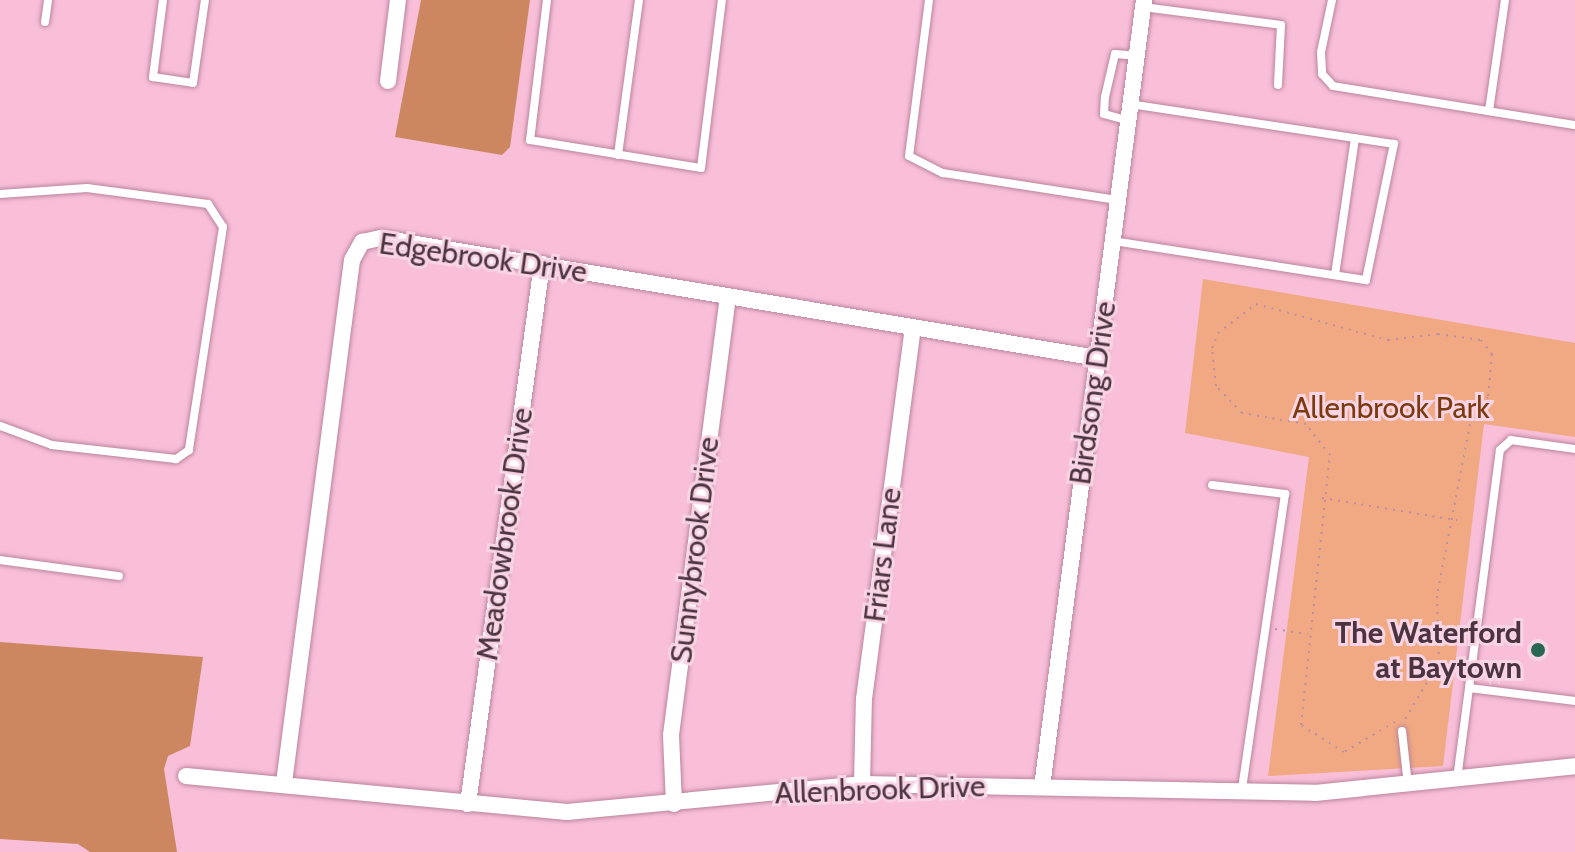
<!DOCTYPE html>
<style>
body{margin:0}
#map{position:relative;width:1575px;height:852px;overflow:hidden;background:#f9bfd9;font-family:Cabin,sans-serif}
div>[style]{position:absolute}
[style*='--x']{left:calc(var(--x)*1px);top:calc(var(--y)*1px);width:calc(var(--w)*1px);rotate:calc(var(--a)*1deg)}
.green>*{inset:0;background:#f0a982}
.forest>*{inset:0;background:#cc8761}
.path>*{height:2px;margin-top:-1px;transform-origin:0;background:repeating-linear-gradient(90deg,#bd8fa3 0 2px,transparent 0 8px)}
.roads{filter:drop-shadow(0 0 2px #bb859e) drop-shadow(0 0 2px #bb859e)}
.service>*{height:8px;margin:-4px;padding:0 4px;transform-origin:4px;border-radius:4px;background:#fff}
.minor>*{height:16px;margin:-8px;padding:0 8px;transform-origin:8px;border-radius:8px;background:#fff}
.dots>*{width:22px;height:22px;translate:-50% -50%;box-sizing:border-box;border:4px solid #f8d4e4;border-radius:50%}
span{translate:-50% -50%;white-space:nowrap;text-align:center;line-height:1.15;-webkit-text-stroke:6px #f8d4e4;paint-order:stroke}
.street-label{font-size:30px;color:#4b343f}
.park-label{font-size:30px;color:#7b3b0f}
.poi-label{font-size:30px;color:#4b343f;font-weight:700}
.right{translate:-100% -50%;text-align:right}
</style>
<div id="map">
<div class="green">
<i style="clip-path:polygon(1203px 279px,1575px 343px,1575px 437px,1484px 424px,1443px 766px,1268px 776px,1309px 457px,1185px 433px)"></i>
</div>
<div class="forest">
<i style="clip-path:polygon(421px 0,530px 0,510px 147px,502px 155px,395px 137px)"></i>
<i style="clip-path:polygon(0 642px,203px 657px,190px 746px,168px 756px,164px 769px,177px 852px,90px 852px,78px 844px,0 839px)"></i>
</div>
<div class="path">
<i style="--x:1322;--y:498;--w:137;--a:9.3"></i>
<i style="--x:1275;--y:629;--w:33;--a:9"></i>
<i style="--x:1441;--y:635;--w:22;--a:5"></i>
<i style="--x:1395;--y:722;--w:59;--a:149.5"></i>
<i style="--x:1344;--y:752;--w:51;--a:-147.9"></i>
<i style="--x:1301;--y:725;--w:272;--a:-83.9"></i>
<i style="--x:1330;--y:455;--w:39;--a:-128"></i>
<i style="--x:1306;--y:424;--w:65;--a:-170.2"></i>
<i style="--x:1242;--y:413;--w:37;--a:-134"></i>
<i style="--x:1216;--y:386;--w:38;--a:-96"></i>
<i style="--x:1212;--y:348;--w:16;--a:-68"></i>
<i style="--x:1218;--y:333;--w:48;--a:-37.3"></i>
<i style="--x:1256;--y:304;--w:137;--a:15.3"></i>
<i style="--x:1388;--y:340;--w:50;--a:-6.8"></i>
<i style="--x:1438;--y:334;--w:43;--a:7.9"></i>
<i style="--x:1481;--y:340;--w:18;--a:52"></i>
<i style="--x:1492;--y:354;--w:43;--a:95.3"></i>
<i style="--x:1488;--y:397;--w:32;--a:124"></i>
<i style="--x:1470;--y:424;--w:175;--a:100.9"></i>
<i style="--x:1437;--y:596;--w:66;--a:88.3"></i>
<i style="--x:1439;--y:662;--w:66;--a:120.8"></i>
</div>
<div class="roads">
<div class="service">
<i style="--x:163;--y:0;--w:78;--a:97.4"></i>
<i style="--x:153;--y:77;--w:40;--a:8.5"></i>
<i style="--x:193;--y:83;--w:84;--a:-81.8"></i>
<i style="--x:547;--y:0;--w:141;--a:96.9"></i>
<i style="--x:530;--y:140;--w:173;--a:9.3"></i>
<i style="--x:701;--y:168;--w:169;--a:-82.9"></i>
<i style="--x:929;--y:0;--w:157;--a:97.3"></i>
<i style="--x:909;--y:156;--w:38;--a:27"></i>
<i style="--x:943;--y:173;--w:177;--a:8.8"></i>
<i style="--x:1332;--y:0;--w:53;--a:101.9"></i>
<i style="--x:1321;--y:52;--w:22;--a:87"></i>
<i style="--x:1322;--y:74;--w:16;--a:47"></i>
<i style="--x:1333;--y:86;--w:245;--a:9.2"></i>
<i style="--x:1143;--y:7;--w:139;--a:7.4"></i>
<i style="--x:1281;--y:25;--w:60;--a:92.9"></i>
<i style="--x:45;--y:22;--w:22;--a:-82"></i>
<i style="--x:1489;--y:111;--w:112;--a:-81.8"></i>
<i style="--x:1129;--y:121;--w:26;--a:-164"></i>
<i style="--x:1104;--y:114;--w:17;--a:-87"></i>
<i style="--x:1105;--y:97;--w:44;--a:-76.9"></i>
<i style="--x:1115;--y:54;--w:21;--a:5"></i>
<i style="--x:618;--y:155;--w:156;--a:-82.3"></i>
<i style="--x:0;--y:194;--w:87;--a:-3.9"></i>
<i style="--x:87;--y:188;--w:122;--a:7.5"></i>
<i style="--x:208;--y:204;--w:27;--a:57"></i>
<i style="--x:223;--y:227;--w:226;--a:98.7"></i>
<i style="--x:189;--y:450;--w:16;--a:145"></i>
<i style="--x:176;--y:459;--w:125;--a:-173.6"></i>
<i style="--x:52;--y:445;--w:55;--a:-159.9"></i>
<i style="--x:1113;--y:241;--w:256;--a:8.8"></i>
<i style="--x:1366;--y:280;--w:139;--a:-78.4"></i>
<i style="--x:1394;--y:144;--w:266;--a:-171.4"></i>
<i style="--x:1335;--y:275;--w:138;--a:-81.7"></i>
<i style="--x:1212;--y:485;--w:74;--a:7"></i>
<i style="--x:1285;--y:494;--w:303;--a:98.3"></i>
<i style="--x:0;--y:560;--w:120;--a:7.7"></i>
<i style="--x:1469;--y:688;--w:240;--a:-82.6"></i>
<i style="--x:1500;--y:450;--w:15;--a:-42"></i>
<i style="--x:1511;--y:440;--w:65;--a:8"></i>
<i style="--x:1402;--y:731;--w:54;--a:83.7"></i>
<i style="--x:1457;--y:779;--w:92;--a:-82.5"></i>
<i style="--x:1469;--y:688;--w:107;--a:7"></i>
</div>
<div class="minor">
<i style="--x:388;--y:81;--w:82;--a:-83"></i>
<i style="--x:186;--y:776;--w:383;--a:5.4"></i>
<i style="--x:567;--y:812;--w:296;--a:-5.4"></i>
<i style="--x:862;--y:784;--w:453;--a:1.1"></i>
<i style="--x:1315;--y:793;--w:261;--a:-5.9"></i>
<i style="--x:284;--y:783;--w:527;--a:-82.59"></i>
<i style="--x:352;--y:260;--w:21;--a:-61"></i>
<i style="--x:362;--y:242;--w:19;--a:-12"></i>
<i style="--x:381;--y:238;--w:726;--a:9.51"></i>
<i style="--x:862;--y:784;--w:85;--a:-88.7"></i>
<i style="--x:864;--y:699;--w:375;--a:-82.5"></i>
<i style="--x:1042;--y:787;--w:794;--a:-82.62"></i>
<i style="--x:468;--y:804;--w:545;--a:-82.2"></i>
<i style="--x:674;--y:804;--w:69;--a:-92.5"></i>
<i style="--x:671;--y:735;--w:442;--a:-82.6"></i>
</div>
</div>
<div class="dots">
<i style="left:1538px;top:650px;background:#296754"></i>
</div>
<div class="street-label">
<span style="left:483px;top:258px;rotate:8deg">Edgebrook Drive</span>
<span style="left:1093px;top:393px;rotate:-82deg">Birdsong Drive</span>
<span style="left:505px;top:534px;rotate:-82deg">Meadowbrook Drive</span>
<span style="left:695px;top:550px;rotate:-83deg">Sunnybrook Drive</span>
<span style="left:883px;top:555px;rotate:-83deg">Friars Lane</span>
<span style="left:880px;top:790px;rotate:-2deg">Allenbrook Drive</span>
</div>
<div class="park-label">
<span style="left:1391px;top:408px">Allenbrook Park</span>
</div>
<div class="poi-label">
<span class="right" style="left:1522px;top:650px">The Waterford<br>at Baytown</span>
</div>
</div>
